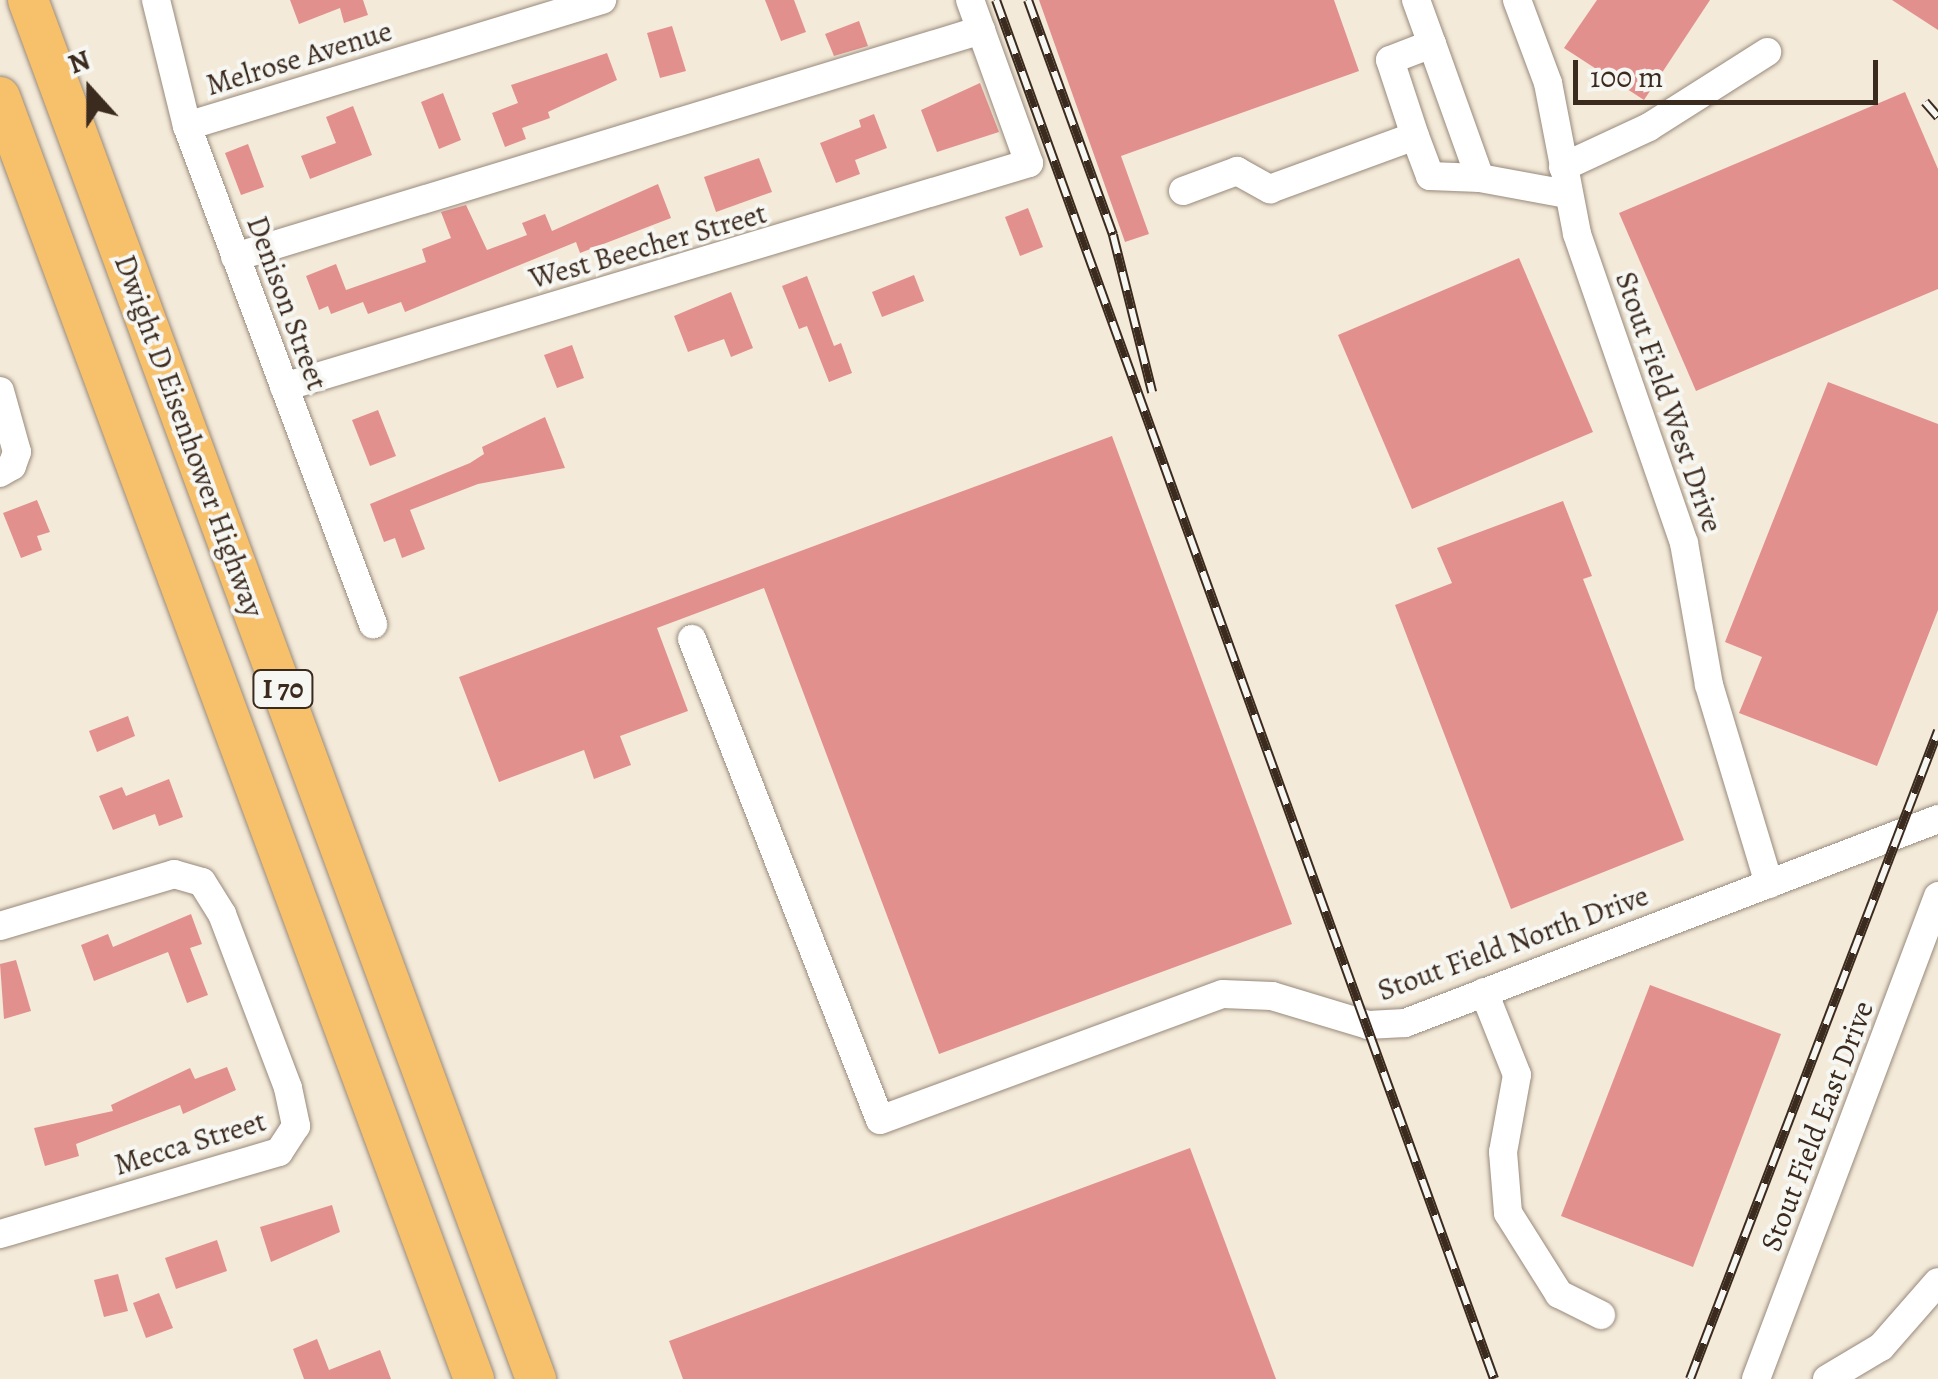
<!DOCTYPE html>
<style>
body{margin:0}
#map{position:relative;width:1938px;height:1379px;overflow:hidden;background:#f4ead9;font-family:Alegreya,serif}
div>[style]{position:absolute}
[style*='--x']{left:calc(var(--x)*1px);top:calc(var(--y)*1px);width:calc(var(--w)*1px);rotate:calc(var(--a)*1deg)}
.building>*{inset:0;background:#e2908d}
.roads{filter:drop-shadow(0 0 2px #988a7c) drop-shadow(0 0 2px #988a7c)}
.minor>*{height:28px;margin:-14px;padding:0 14px;transform-origin:14px;border-radius:14px;background:#fff}
.highway>*{height:40px;margin:-20px;padding:0 20px;transform-origin:20px;border-radius:20px;background:#f7c06b}
.rail>*{height:10px;margin-top:-5px;transform-origin:0;background:repeating-linear-gradient(90deg,#f6f6f2 0 19px,#3b2a1e 0 38px);box-sizing:border-box;border-block:2px solid #3b2a1e}
span{translate:-50% -50%;white-space:nowrap;text-align:center;line-height:1.15;-webkit-text-stroke:8px #f6f6f2;paint-order:stroke}
.shield-label span{padding:2px 8px;background:#f6f6f2;border:2px solid;border-radius:8px;-webkit-text-stroke-width:0}
.shield-label{font-size:28px;color:#3b2a1e;font-weight:700}
.street-label{font-size:30px;color:#3b2a1e}
.north{position:absolute;left:40px;top:40px;width:100px;height:100px;-webkit-text-stroke:8px #f6f6f2;paint-order:stroke;rotate:339deg;font-size:28px;font-weight:700;line-height:40px;text-align:center;color:#3b2a1e}
.north::after{content:'';display:block;margin:auto;width:35px;height:45px;background:#3b2a1e;clip-path:polygon(50% 0,100% 100%,50% 72%,0 100%)}
.scale{position:absolute;left:1573px;top:60px;width:305px;height:45px;box-sizing:border-box;border:5px solid #3b2a1e;border-top:0;padding-left:12px;font-size:30px;line-height:35px;white-space:nowrap;color:#3b2a1e;-webkit-text-stroke:8px #f6f6f2;paint-order:stroke}
</style>
<div id="map">
<div class="building">
<i style="clip-path:polygon(290px 0,363px 0,368px 15px,344px 23px,340px 8px,299px 24px)"></i>
<i style="clip-path:polygon(765px 0,794px 0,806px 32px,781px 41px)"></i>
<i style="clip-path:polygon(1039px 0,1334px 0,1359px 71px,1121px 156px,1149px 234px,1125px 242px)"></i>
<i style="clip-path:polygon(1597px 0,1710px 0,1644px 100px,1564px 48px)"></i>
<i style="clip-path:polygon(1892px 0,1938px 0,1938px 30px)"></i>
<i style="clip-path:polygon(859px 21px,868px 46px,834px 56px,825px 34px)"></i>
<i style="clip-path:polygon(672px 26px,686px 71px,660px 78px,647px 33px)"></i>
<i style="clip-path:polygon(607px 53px,617px 80px,548px 112px,550px 118px,522px 128px,526px 139px,505px 147px,492px 113px,518px 103px,511px 85px)"></i>
<i style="clip-path:polygon(980px 83px,999px 132px,937px 152px,921px 110px)"></i>
<i style="clip-path:polygon(1905px 92px,1938px 169px,1938px 289px,1696px 391px,1619px 213px)"></i>
<i style="clip-path:polygon(443px 93px,461px 140px,439px 149px,421px 102px)"></i>
<i style="clip-path:polygon(353px 106px,372px 155px,310px 179px,301px 156px,336px 143px,326px 117px)"></i>
<i style="clip-path:polygon(874px 114px,887px 148px,855px 160px,860px 174px,836px 183px,820px 143px,861px 127px,859px 120px)"></i>
<i style="clip-path:polygon(248px 144px,264px 187px,241px 195px,225px 153px)"></i>
<i style="clip-path:polygon(759px 158px,772px 192px,716px 212px,704px 177px)"></i>
<i style="clip-path:polygon(658px 184px,671px 218px,580px 253px,576px 242px,405px 312px,401px 302px,368px 314px,363px 302px,331px 314px,328px 306px,319px 310px,306px 276px,336px 264px,346px 290px,426px 262px,422px 249px,451px 238px,441px 212px,466px 205px,487px 250px,527px 235px,522px 223px,545px 214px,552px 231px)"></i>
<i style="clip-path:polygon(1028px 208px,1043px 247px,1020px 256px,1005px 217px)"></i>
<i style="clip-path:polygon(1519px 258px,1593px 432px,1412px 509px,1338px 335px)"></i>
<i style="clip-path:polygon(914px 275px,924px 301px,882px 317px,872px 292px)"></i>
<i style="clip-path:polygon(807px 276px,834px 346px,841px 343px,852px 373px,829px 382px,807px 326px,799px 329px,782px 286px)"></i>
<i style="clip-path:polygon(731px 292px,753px 348px,731px 357px,724px 339px,688px 352px,674px 316px)"></i>
<i style="clip-path:polygon(572px 345px,584px 378px,557px 388px,544px 355px)"></i>
<i style="clip-path:polygon(1828px 382px,1938px 424px,1938px 610px,1877px 766px,1739px 713px,1762px 657px,1725px 642px)"></i>
<i style="clip-path:polygon(378px 410px,396px 456px,370px 466px,352px 420px)"></i>
<i style="clip-path:polygon(545px 417px,565px 468px,478px 484px,410px 510px,425px 549px,402px 558px,395px 538px,384px 542px,370px 504px,470px 463px,484px 454px,482px 447px)"></i>
<i style="clip-path:polygon(1112px 436px,1292px 924px,939px 1054px,764px 588px,657px 628px,688px 711px,620px 736px,631px 765px,594px 779px,584px 750px,499px 782px,459px 677px)"></i>
<i style="clip-path:polygon(37px 500px,50px 532px,37px 536px,42px 550px,21px 558px,3px 513px)"></i>
<i style="clip-path:polygon(1563px 501px,1592px 576px,1583px 579px,1684px 840px,1511px 909px,1395px 605px,1452px 583px,1437px 548px)"></i>
<i style="clip-path:polygon(128px 716px,135px 736px,97px 752px,89px 731px)"></i>
<i style="clip-path:polygon(169px 779px,183px 817px,159px 826px,155px 814px,113px 830px,99px 796px,122px 787px,126px 796px)"></i>
<i style="clip-path:polygon(191px 914px,202px 944px,190px 948px,208px 995px,187px 1003px,168px 952px,94px 981px,81px 945px,108px 934px,113px 947px)"></i>
<i style="clip-path:polygon(16px 960px,31px 1011px,4px 1019px,0 964px)"></i>
<i style="clip-path:polygon(1650px 985px,1781px 1034px,1693px 1267px,1561px 1216px)"></i>
<i style="clip-path:polygon(227px 1067px,236px 1090px,183px 1114px,180px 1105px,76px 1144px,79px 1156px,45px 1166px,34px 1128px,113px 1111px,111px 1105px,190px 1068px,195px 1079px)"></i>
<i style="clip-path:polygon(1190px 1148px,1276px 1379px,683px 1379px,669px 1341px)"></i>
<i style="clip-path:polygon(332px 1205px,340px 1232px,271px 1262px,260px 1227px)"></i>
<i style="clip-path:polygon(217px 1240px,227px 1271px,176px 1289px,165px 1258px)"></i>
<i style="clip-path:polygon(118px 1274px,128px 1311px,104px 1317px,94px 1280px)"></i>
<i style="clip-path:polygon(159px 1293px,173px 1328px,146px 1338px,133px 1303px)"></i>
<i style="clip-path:polygon(317px 1339px,329px 1370px,380px 1350px,391px 1379px,304px 1379px,293px 1349px)"></i>
</div>
<div class="roads">
<div class="minor">
<i style="--x:156;--y:0;--w:130;--a:76.2"></i>
<i style="--x:187;--y:126;--w:532;--a:69.52"></i>
<i style="--x:1416;--y:0;--w:47;--a:70"></i>
<i style="--x:1432;--y:44;--w:142;--a:70.3"></i>
<i style="--x:1480;--y:178;--w:50;--a:-177.7"></i>
<i style="--x:1430;--y:176;--w:43;--a:-110.6"></i>
<i style="--x:1415;--y:136;--w:80;--a:-108.2"></i>
<i style="--x:1390;--y:60;--w:45;--a:-20.9"></i>
<i style="--x:1517;--y:0;--w:89;--a:69.5"></i>
<i style="--x:1548;--y:83;--w:154;--a:79.1"></i>
<i style="--x:1577;--y:234;--w:327;--a:70.9"></i>
<i style="--x:1684;--y:543;--w:144;--a:80"></i>
<i style="--x:1709;--y:685;--w:208;--a:73.2"></i>
<i style="--x:187;--y:126;--w:434;--a:-16.9"></i>
<i style="--x:1563;--y:167;--w:95;--a:-24.9"></i>
<i style="--x:1649;--y:127;--w:140;--a:-32.4"></i>
<i style="--x:1480;--y:178;--w:88;--a:10.4"></i>
<i style="--x:1183;--y:191;--w:58;--a:-20.3"></i>
<i style="--x:1237;--y:171;--w:38;--a:29"></i>
<i style="--x:1270;--y:189;--w:154;--a:-20.1"></i>
<i style="--x:235;--y:257;--w:780;--a:-16.92"></i>
<i style="--x:284;--y:387;--w:778;--a:-16.73"></i>
<i style="--x:1029;--y:163;--w:173;--a:-109.9"></i>
<i style="--x:0;--y:391;--w:63;--a:74.4"></i>
<i style="--x:17;--y:452;--w:15;--a:110"></i>
<i style="--x:12;--y:466;--w:14;--a:150"></i>
<i style="--x:692;--y:639;--w:516;--a:68.65"></i>
<i style="--x:880;--y:1120;--w:365;--a:-20.2"></i>
<i style="--x:1223;--y:994;--w:49;--a:2.3"></i>
<i style="--x:1272;--y:996;--w:100;--a:16.8"></i>
<i style="--x:1368;--y:1025;--w:37;--a:-3"></i>
<i style="--x:1405;--y:1023;--w:571;--a:-20.94"></i>
<i style="--x:0;--y:926;--w:182;--a:-16.6"></i>
<i style="--x:174;--y:874;--w:29;--a:16"></i>
<i style="--x:202;--y:882;--w:38;--a:58"></i>
<i style="--x:222;--y:914;--w:186;--a:69.2"></i>
<i style="--x:288;--y:1088;--w:39;--a:78"></i>
<i style="--x:296;--y:1126;--w:31;--a:123"></i>
<i style="--x:279;--y:1152;--w:291;--a:163.6"></i>
<i style="--x:1484;--y:992;--w:89;--a:68.3"></i>
<i style="--x:1517;--y:1075;--w:78;--a:100.3"></i>
<i style="--x:1503;--y:1152;--w:61;--a:85.3"></i>
<i style="--x:1508;--y:1213;--w:96;--a:57.8"></i>
<i style="--x:1559;--y:1294;--w:47;--a:26.6"></i>
<i style="--x:1756;--y:1379;--w:516;--a:-69.35"></i>
<i style="--x:1827;--y:1379;--w:63;--a:-30.7"></i>
<i style="--x:1881;--y:1347;--w:86;--a:-48.8"></i>
</div>
<div class="highway">
<i style="--x:28;--y:0;--w:1470;--a:69.78"></i>
<i style="--x:0;--y:97;--w:1367;--a:69.71"></i>
</div>
</div>
<div class="rail">
<i style="--x:996;--y:0;--w:1466;--a:70.14"></i>
<i style="--x:1028;--y:0;--w:250;--a:70.1"></i>
<i style="--x:1113;--y:235;--w:162;--a:76"></i>
<i style="--x:1925;--y:102;--w:20;--a:49"></i>
<i style="--x:1690;--y:1379;--w:694;--a:-69.06"></i>
</div>
<div class="shield-label">
<span style="left:283px;top:689px">I 70</span>
</div>
<div class="street-label">
<span style="left:299px;top:58px;rotate:-17deg">Melrose Avenue</span>
<span style="left:648px;top:246px;rotate:-16deg">West Beecher Street</span>
<span style="left:287px;top:303px;rotate:70deg">Denison Street</span>
<span style="left:1669px;top:402px;rotate:71deg">Stout Field West Drive</span>
<span style="left:189px;top:436px;rotate:70deg">Dwight D Eisenhower Highway</span>
<span style="left:1513px;top:943px;rotate:-20deg">Stout Field North Drive</span>
<span style="left:1817px;top:1126px;rotate:-69deg">Stout Field East Drive</span>
<span style="left:190px;top:1143px;rotate:-17deg">Mecca Street</span>
</div>
<div class="north">N</div>
<div class="scale">100 m</div>
</div>
